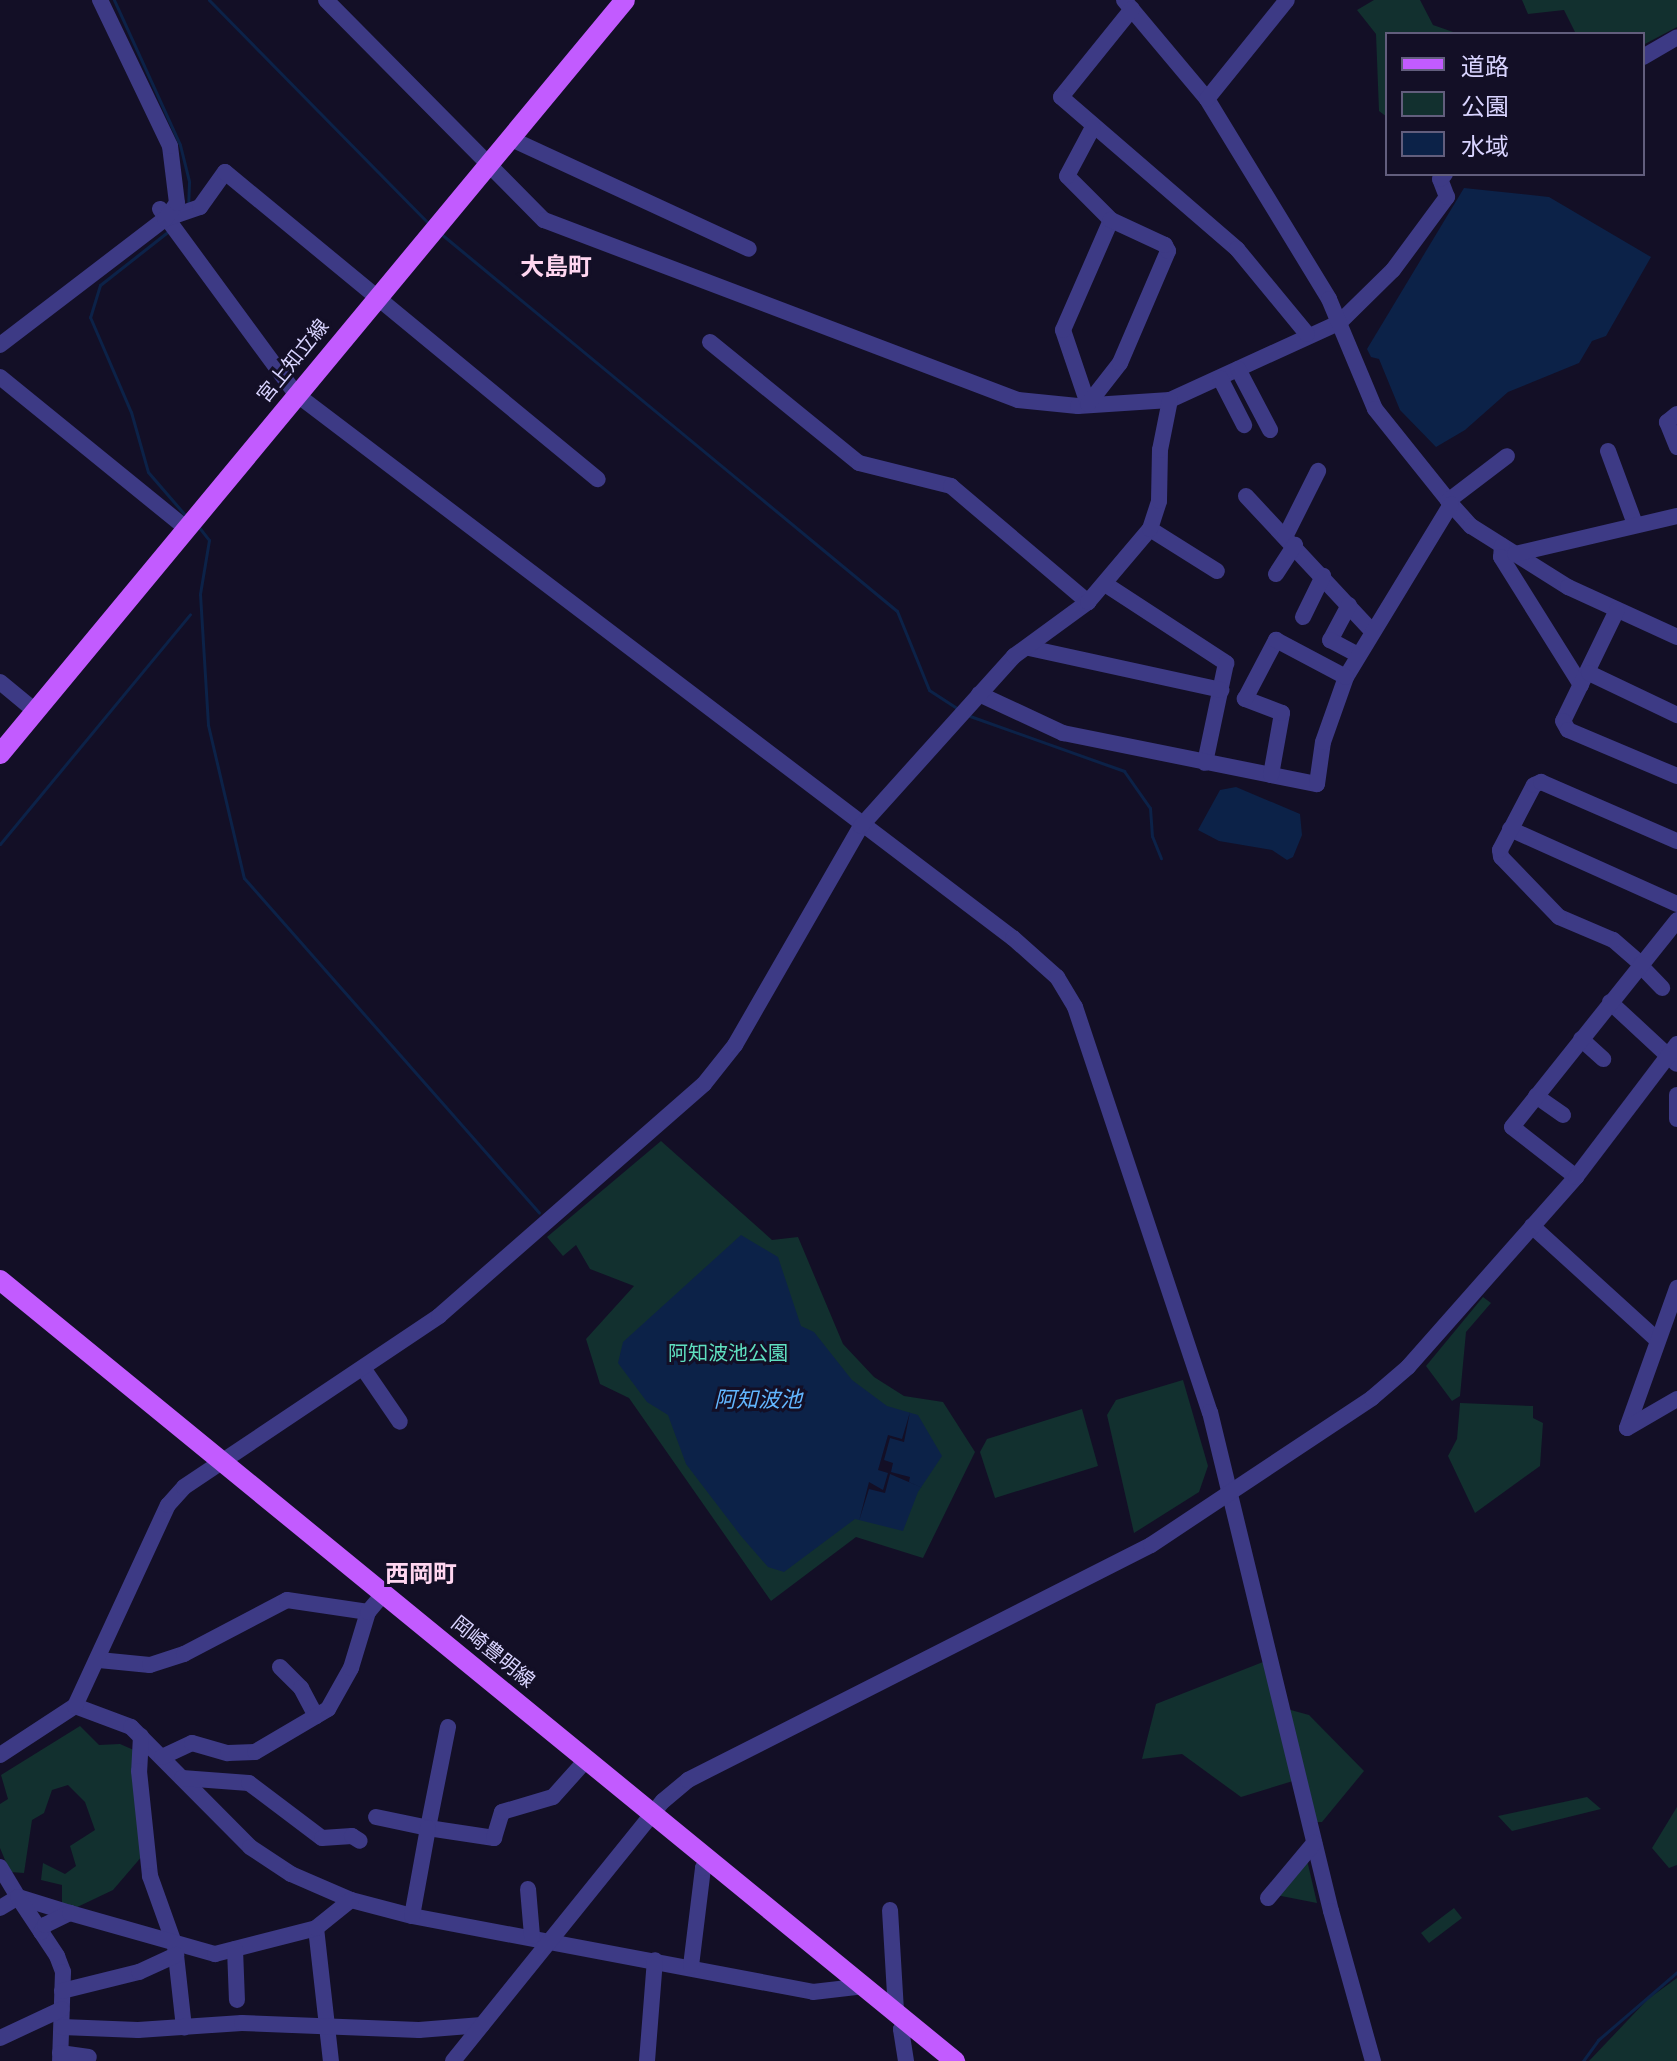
<!DOCTYPE html>
<meta charset="utf-8">
<style>
body{margin:0}
#map{position:relative;width:1677px;height:2061px;overflow:hidden;background:#130f26;font-family:Arial,"Noto Sans JP",sans-serif}
div>[style]{position:absolute}
[style*='--x']{left:calc(var(--x)*1px);top:calc(var(--y)*1px);width:calc(var(--w)*1px);rotate:calc(var(--a)*1deg)}
.green>*{inset:0;background:#12302f}
.water>*{inset:0;background:#0c2248}
.pier>*{inset:0;background:#130f26}
.stream>*{height:3px;margin:-1.5px;padding:0 1.5px;transform-origin:1.5px;border-radius:1.5px;background:#0c2248}
.minor>*{height:16px;margin:-8px;padding:0 8px;transform-origin:8px;border-radius:8px;background:#3d3a85}
.major>*{height:20px;margin:-10px;padding:0 10px;transform-origin:10px;border-radius:10px;background:#c25bff}
span{translate:-50% -50%;white-space:nowrap;text-align:center;line-height:1.15;-webkit-text-stroke:6px #130f26;paint-order:stroke}
.street-label{font-size:20px;color:#d9d4ff}
.park-label{font-size:20px;color:#5fe0c0}
.water-label{font-size:22px;color:#62b6ff;font-style:italic}
.quarter-label{font-size:24px;color:#ffd6f0;font-weight:700}
.legend{position:absolute;left:1385px;top:32px;width:260px;height:144px;box-sizing:border-box;background:#130f26;border:2px solid #625e7d;margin:0;padding:10px 14px;list-style:none;font-size:24px;color:#d9d4ff}
.legend li{display:flex;align-items:center;gap:16px;height:40px}
.legend b{width:40px;border:2px solid #625e7d}
</style>
<div id="map">
<div class="green">
<i style="clip-path:polygon(1374px 0,1420px 0,1433px 25px,1459px 34px,1387px 34px,1387px 117px,1379px 111px,1376px 34px,1357px 10px)"></i>
<i style="clip-path:polygon(1522px 0,1677px 0,1677px 27px,1643px 45px,1643px 34px,1576px 34px,1564px 10px,1528px 14px)"></i>
<i style="clip-path:polygon(661px 1141px,772px 1240px,798px 1237px,843px 1344px,874px 1377px,904px 1396px,943px 1402px,975px 1452px,923px 1558px,856px 1537px,771px 1601px,629px 1398px,600px 1384px,586px 1339px,634px 1286px,590px 1269px,576px 1245px,563px 1256px,547px 1237px)"></i>
<i style="clip-path:polygon(1483px 1297px,1491px 1303px,1466px 1332px,1460px 1396px,1452px 1401px,1426px 1366px)"></i>
<i style="clip-path:polygon(1183px 1380px,1208px 1466px,1199px 1492px,1134px 1533px,1107px 1415px,1116px 1400px)"></i>
<i style="clip-path:polygon(1460px 1403px,1533px 1406px,1533px 1418px,1543px 1423px,1540px 1466px,1475px 1513px,1448px 1456px,1457px 1439px)"></i>
<i style="clip-path:polygon(1082px 1409px,1098px 1466px,995px 1498px,980px 1452px,987px 1439px)"></i>
<i style="clip-path:polygon(1263px 1662px,1293px 1781px,1241px 1797px,1182px 1754px,1142px 1759px,1156px 1704px)"></i>
<i style="clip-path:polygon(1287px 1709px,1309px 1715px,1364px 1771px,1322px 1822px,1316px 1822px)"></i>
<i style="clip-path:polygon(80px 1726px,99px 1745px,120px 1744px,136px 1751px,143px 1855px,113px 1890px,71px 1910px,62px 1907px,62px 1885px,41px 1880px,43px 1863px,65px 1874px,76px 1866px,70px 1846px,95px 1830px,85px 1802px,68px 1785px,52px 1790px,44px 1813px,32px 1820px,24px 1873px,10px 1872px,0 1848px,0 1804px,8px 1799px,1px 1775px)"></i>
<i style="clip-path:polygon(1587px 1797px,1601px 1809px,1512px 1831px,1498px 1816px)"></i>
<i style="clip-path:polygon(1677px 1807px,1677px 1865px,1669px 1868px,1652px 1848px)"></i>
<i style="clip-path:polygon(1307px 1860px,1317px 1903px,1276px 1895px)"></i>
<i style="clip-path:polygon(1454px 1908px,1462px 1918px,1429px 1943px,1421px 1933px)"></i>
<i style="clip-path:polygon(1677px 1978px,1677px 2061px,1589px 2061px,1648px 1999px)"></i>
</div>
<div class="water">
<i style="clip-path:polygon(1464px 188px,1549px 197px,1651px 257px,1606px 336px,1592px 341px,1579px 363px,1508px 392px,1465px 430px,1436px 447px,1400px 410px,1379px 359px,1371px 357px,1367px 349px)"></i>
<i style="clip-path:polygon(1236px 787px,1300px 814px,1302px 835px,1293px 857px,1287px 860px,1272px 850px,1219px 841px,1198px 830px,1220px 790px)"></i>
<i style="clip-path:polygon(741px 1235px,778px 1257px,801px 1326px,814px 1332px,852px 1380px,887px 1406px,918px 1415px,942px 1456px,918px 1492px,903px 1531px,855px 1519px,784px 1572px,768px 1567px,741px 1536px,686px 1464px,668px 1415px,647px 1402px,618px 1363px,623px 1342px)"></i>
</div>
<div class="pier">
<i style="clip-path:polygon(910px 1412px,904px 1442px,890px 1438px,884px 1460px,893px 1463px,891px 1472px,910px 1477px,909px 1482px,925px 1489px,890px 1474px,885px 1493px,869px 1489px,859px 1521px,869px 1482px,883px 1490px,888px 1473px,878px 1470px,888px 1435px,902px 1439px)"></i>
</div>
<div class="stream">
<i style="--x:114;--y:0;--w:159;--a:65.5"></i>
<i style="--x:180;--y:145;--w:38;--a:76"></i>
<i style="--x:189;--y:182;--w:23;--a:92"></i>
<i style="--x:209;--y:0;--w:313;--a:45.5"></i>
<i style="--x:170;--y:230;--w:89;--a:141.8"></i>
<i style="--x:100;--y:285;--w:34;--a:107"></i>
<i style="--x:90;--y:317;--w:103;--a:66.7"></i>
<i style="--x:131;--y:412;--w:62;--a:74.2"></i>
<i style="--x:148;--y:472;--w:58;--a:49.2"></i>
<i style="--x:440;--y:233;--w:593;--a:39.6"></i>
<i style="--x:897;--y:611;--w:85;--a:67.9"></i>
<i style="--x:929;--y:690;--w:33;--a:33"></i>
<i style="--x:198;--y:526;--w:18;--a:52"></i>
<i style="--x:209;--y:540;--w:55;--a:99.5"></i>
<i style="--x:200;--y:594;--w:131;--a:86.5"></i>
<i style="--x:208;--y:725;--w:157;--a:76.8"></i>
<i style="--x:244;--y:878;--w:446;--a:48.6"></i>
<i style="--x:967;--y:715;--w:167;--a:19.6"></i>
<i style="--x:1124;--y:771;--w:45;--a:54.9"></i>
<i style="--x:1150;--y:808;--w:28;--a:86"></i>
<i style="--x:1152;--y:836;--w:24;--a:68"></i>
<i style="--x:0;--y:844;--w:298;--a:-50.4"></i>
<i style="--x:1583;--y:2061;--w:26;--a:-54"></i>
<i style="--x:1598;--y:2040;--w:104;--a:-40.7"></i>
</div>
<div class="minor">
<i style="--x:326;--y:0;--w:310;--a:45.3"></i>
<i style="--x:544;--y:220;--w:507;--a:20.79"></i>
<i style="--x:1018;--y:400;--w:60;--a:5.7"></i>
<i style="--x:1078;--y:406;--w:92;--a:-3.7"></i>
<i style="--x:1170;--y:400;--w:187;--a:-24.6"></i>
<i style="--x:1340;--y:322;--w:74;--a:-44.5"></i>
<i style="--x:1393;--y:270;--w:91;--a:-53.5"></i>
<i style="--x:1447;--y:197;--w:19;--a:-111"></i>
<i style="--x:1440;--y:179;--w:7;--a:-45"></i>
<i style="--x:1124;--y:0;--w:129;--a:50"></i>
<i style="--x:1207;--y:99;--w:234;--a:58.6"></i>
<i style="--x:1329;--y:299;--w:119;--a:67.3"></i>
<i style="--x:1375;--y:409;--w:122;--a:51.3"></i>
<i style="--x:1451;--y:504;--w:30;--a:48"></i>
<i style="--x:1471;--y:526;--w:115;--a:32.2"></i>
<i style="--x:1568;--y:587;--w:120;--a:24.6"></i>
<i style="--x:1132;--y:9;--w:113;--a:128.9"></i>
<i style="--x:1061;--y:97;--w:233;--a:40.8"></i>
<i style="--x:1237;--y:249;--w:110;--a:50.5"></i>
<i style="--x:1643;--y:57;--w:39;--a:-30"></i>
<i style="--x:1207;--y:99;--w:127;--a:-51.1"></i>
<i style="--x:509;--y:138;--w:264;--a:24.8"></i>
<i style="--x:160;--y:209;--w:230;--a:53.7"></i>
<i style="--x:296;--y:394;--w:900;--a:37.19"></i>
<i style="--x:1013;--y:938;--w:59;--a:41.6"></i>
<i style="--x:1057;--y:977;--w:35;--a:59"></i>
<i style="--x:1075;--y:1007;--w:427;--a:71.6"></i>
<i style="--x:1210;--y:1412;--w:513;--a:76.37"></i>
<i style="--x:1331;--y:1911;--w:156;--a:74.4"></i>
<i style="--x:165;--y:219;--w:37;--a:-19"></i>
<i style="--x:200;--y:207;--w:43;--a:-54.5"></i>
<i style="--x:225;--y:172;--w:483;--a:39.5"></i>
<i style="--x:710;--y:342;--w:192;--a:39.1"></i>
<i style="--x:859;--y:463;--w:95;--a:14"></i>
<i style="--x:951;--y:486;--w:180;--a:40.3"></i>
<i style="--x:0;--y:345;--w:208;--a:-37.4"></i>
<i style="--x:165;--y:219;--w:20;--a:-53"></i>
<i style="--x:177;--y:203;--w:57;--a:-97"></i>
<i style="--x:170;--y:146;--w:162;--a:-115.6"></i>
<i style="--x:1238;--y:369;--w:69;--a:62.3"></i>
<i style="--x:0;--y:377;--w:242;--a:39.1"></i>
<i style="--x:1220;--y:378;--w:53;--a:62.9"></i>
<i style="--x:1088;--y:404;--w:78;--a:-108.7"></i>
<i style="--x:1063;--y:330;--w:120;--a:-66.4"></i>
<i style="--x:1111;--y:220;--w:62;--a:-135"></i>
<i style="--x:1067;--y:176;--w:55;--a:-62"></i>
<i style="--x:1088;--y:404;--w:52;--a:-52"></i>
<i style="--x:1120;--y:363;--w:122;--a:-66.8"></i>
<i style="--x:1168;--y:251;--w:7;--a:-117"></i>
<i style="--x:1165;--y:245;--w:60;--a:-155.2"></i>
<i style="--x:1677;--y:414;--w:13;--a:141"></i>
<i style="--x:1667;--y:422;--w:27;--a:68"></i>
<i style="--x:1608;--y:451;--w:78;--a:69.7"></i>
<i style="--x:1246;--y:496;--w:183;--a:47"></i>
<i style="--x:1448;--y:501;--w:74;--a:-37.3"></i>
<i style="--x:1150;--y:529;--w:79;--a:32.1"></i>
<i style="--x:1285;--y:537;--w:74;--a:-63.4"></i>
<i style="--x:1502;--y:546;--w:11;--a:95"></i>
<i style="--x:1501;--y:557;--w:151;--a:58"></i>
<i style="--x:1515;--y:554;--w:166;--a:-13.2"></i>
<i style="--x:1276;--y:574;--w:35;--a:-57"></i>
<i style="--x:1105;--y:584;--w:145;--a:33.1"></i>
<i style="--x:1226;--y:663;--w:102;--a:101.9"></i>
<i style="--x:1349;--y:605;--w:40;--a:118"></i>
<i style="--x:1330;--y:640;--w:32;--a:28"></i>
<i style="--x:1617;--y:610;--w:123;--a:115.9"></i>
<i style="--x:1563;--y:721;--w:10;--a:61"></i>
<i style="--x:1568;--y:730;--w:118;--a:22.9"></i>
<i style="--x:1303;--y:617;--w:46;--a:-64"></i>
<i style="--x:1029;--y:648;--w:197;--a:12.3"></i>
<i style="--x:1589;--y:673;--w:98;--a:25.5"></i>
<i style="--x:0;--y:682;--w:44;--a:39.5"></i>
<i style="--x:979;--y:694;--w:93;--a:24.9"></i>
<i style="--x:1063;--y:733;--w:259;--a:11.4"></i>
<i style="--x:1317;--y:784;--w:42;--a:-81.9"></i>
<i style="--x:1323;--y:742;--w:69;--a:-70.5"></i>
<i style="--x:1346;--y:677;--w:202;--a:-58.7"></i>
<i style="--x:1271;--y:775;--w:63;--a:-79.9"></i>
<i style="--x:1282;--y:713;--w:40;--a:-159"></i>
<i style="--x:1245;--y:699;--w:67;--a:-62.3"></i>
<i style="--x:1276;--y:640;--w:79;--a:27.9"></i>
<i style="--x:1510;--y:829;--w:183;--a:24.2"></i>
<i style="--x:1641;--y:964;--w:37;--a:-139"></i>
<i style="--x:1613;--y:940;--w:59;--a:-156.9"></i>
<i style="--x:1559;--y:917;--w:83;--a:-134"></i>
<i style="--x:1501;--y:857;--w:7;--a:-98"></i>
<i style="--x:1500;--y:850;--w:73;--a:-62.4"></i>
<i style="--x:1534;--y:785;--w:8;--a:-23"></i>
<i style="--x:1541;--y:782;--w:148;--a:23.5"></i>
<i style="--x:1640;--y:965;--w:32;--a:46"></i>
<i style="--x:1610;--y:1002;--w:91;--a:42.8"></i>
<i style="--x:1581;--y:1039;--w:30;--a:42"></i>
<i style="--x:1677;--y:1095;--w:24;--a:90"></i>
<i style="--x:1536;--y:1096;--w:33;--a:35"></i>
<i style="--x:1576;--y:1177;--w:81;--a:-142"></i>
<i style="--x:1512;--y:1127;--w:265;--a:-51.4"></i>
<i style="--x:1532;--y:1226;--w:166;--a:42.3"></i>
<i style="--x:363;--y:1368;--w:65;--a:55.6"></i>
<i style="--x:1627;--y:1428;--w:149;--a:-70.3"></i>
<i style="--x:1627;--y:1428;--w:58;--a:-30.1"></i>
<i style="--x:99;--y:1660;--w:51;--a:5.6"></i>
<i style="--x:150;--y:1665;--w:36;--a:-18"></i>
<i style="--x:184;--y:1654;--w:116;--a:-27.7"></i>
<i style="--x:287;--y:1600;--w:82;--a:8.4"></i>
<i style="--x:280;--y:1667;--w:30;--a:45"></i>
<i style="--x:301;--y:1688;--w:32;--a:62"></i>
<i style="--x:75;--y:1706;--w:60;--a:20.6"></i>
<i style="--x:131;--y:1727;--w:169;--a:45.2"></i>
<i style="--x:250;--y:1847;--w:49;--a:33.4"></i>
<i style="--x:291;--y:1874;--w:65;--a:23.4"></i>
<i style="--x:351;--y:1900;--w:63;--a:14.7"></i>
<i style="--x:412;--y:1916;--w:408;--a:10.7"></i>
<i style="--x:813;--y:1992;--w:52;--a:-6.6"></i>
<i style="--x:448;--y:1727;--w:103;--a:101.2"></i>
<i style="--x:428;--y:1828;--w:67;--a:8.6"></i>
<i style="--x:494;--y:1838;--w:27;--a:-73"></i>
<i style="--x:502;--y:1812;--w:53;--a:-16.4"></i>
<i style="--x:553;--y:1797;--w:51;--a:-48.2"></i>
<i style="--x:141;--y:1736;--w:35;--a:93"></i>
<i style="--x:139;--y:1771;--w:106;--a:84"></i>
<i style="--x:150;--y:1876;--w:74;--a:70.3"></i>
<i style="--x:175;--y:1946;--w:82;--a:83.7"></i>
<i style="--x:0;--y:1755;--w:90;--a:-33.2"></i>
<i style="--x:75;--y:1706;--w:221;--a:-65.2"></i>
<i style="--x:168;--y:1505;--w:24;--a:-48"></i>
<i style="--x:184;--y:1487;--w:307;--a:-33.8"></i>
<i style="--x:439;--y:1316;--w:352;--a:-41.2"></i>
<i style="--x:704;--y:1084;--w:50;--a:-51.5"></i>
<i style="--x:735;--y:1045;--w:253;--a:-60.1"></i>
<i style="--x:861;--y:826;--w:229;--a:-48"></i>
<i style="--x:1014;--y:656;--w:92;--a:-36.1"></i>
<i style="--x:1088;--y:602;--w:96;--a:-49.7"></i>
<i style="--x:1150;--y:529;--w:29;--a:-72"></i>
<i style="--x:1159;--y:501;--w:51;--a:-88.9"></i>
<i style="--x:1160;--y:450;--w:51;--a:-78.7"></i>
<i style="--x:162;--y:1757;--w:33;--a:-25"></i>
<i style="--x:192;--y:1743;--w:37;--a:16"></i>
<i style="--x:228;--y:1753;--w:27;--a:-2"></i>
<i style="--x:255;--y:1752;--w:85;--a:-30.5"></i>
<i style="--x:328;--y:1709;--w:47;--a:-60.7"></i>
<i style="--x:351;--y:1668;--w:59;--a:-73.1"></i>
<i style="--x:368;--y:1612;--w:23;--a:-50"></i>
<i style="--x:182;--y:1778;--w:67;--a:4.3"></i>
<i style="--x:249;--y:1783;--w:91;--a:37"></i>
<i style="--x:322;--y:1838;--w:30;--a:-4"></i>
<i style="--x:352;--y:1836;--w:9;--a:32"></i>
<i style="--x:376;--y:1817;--w:53;--a:11.9"></i>
<i style="--x:428;--y:1828;--w:89;--a:100.3"></i>
<i style="--x:0;--y:1867;--w:35;--a:59"></i>
<i style="--x:18;--y:1897;--w:54;--a:17.1"></i>
<i style="--x:528;--y:1889;--w:47;--a:85.1"></i>
<i style="--x:1268;--y:1898;--w:72;--a:-50.1"></i>
<i style="--x:0;--y:1908;--w:21;--a:-31"></i>
<i style="--x:18;--y:1897;--w:71;--a:56.5"></i>
<i style="--x:57;--y:1956;--w:17;--a:69"></i>
<i style="--x:63;--y:1972;--w:89;--a:91.9"></i>
<i style="--x:890;--y:1910;--w:102;--a:86.6"></i>
<i style="--x:316;--y:1928;--w:134;--a:83.6"></i>
<i style="--x:41;--y:1932;--w:8;--a:-60"></i>
<i style="--x:45;--y:1925;--w:28;--a:-26"></i>
<i style="--x:70;--y:1913;--w:151;--a:15.8"></i>
<i style="--x:215;--y:1954;--w:104;--a:-14.4"></i>
<i style="--x:316;--y:1928;--w:45;--a:-38.7"></i>
<i style="--x:235;--y:1949;--w:51;--a:87.8"></i>
<i style="--x:691;--y:1966;--w:99;--a:-83"></i>
<i style="--x:703;--y:1868;--w:11;--a:-52"></i>
<i style="--x:62;--y:1991;--w:79;--a:-13.9"></i>
<i style="--x:139;--y:1972;--w:41;--a:-24.7"></i>
<i style="--x:62;--y:2027;--w:76;--a:2.3"></i>
<i style="--x:138;--y:2030;--w:104;--a:-3.9"></i>
<i style="--x:242;--y:2023;--w:177;--a:2.3"></i>
<i style="--x:419;--y:2030;--w:63;--a:-4.5"></i>
<i style="--x:0;--y:2038;--w:68;--a:-25.1"></i>
<i style="--x:60;--y:2053;--w:29;--a:8"></i>
<i style="--x:453;--y:2061;--w:334;--a:-51.1"></i>
<i style="--x:663;--y:1801;--w:33;--a:-40"></i>
<i style="--x:688;--y:1780;--w:519;--a:-26.91"></i>
<i style="--x:1151;--y:1545;--w:265;--a:-33.6"></i>
<i style="--x:1372;--y:1398;--w:48;--a:-40.7"></i>
<i style="--x:1408;--y:1367;--w:254;--a:-48.5"></i>
<i style="--x:1576;--y:1177;--w:167;--a:-52.8"></i>
<i style="--x:647;--y:2061;--w:101;--a:-85.5"></i>
<i style="--x:906;--y:2061;--w:32;--a:-99"></i>
<i style="--x:901;--y:2029;--w:10;--a:-53"></i>
</div>
<div class="major">
<i style="--x:0;--y:754;--w:979;--a:-50.34"></i>
<i style="--x:0;--y:1280;--w:1234;--a:39.28"></i>
</div>
<div class="street-label">
<span style="left:293px;top:361px;rotate:-51deg">宮上知立線</span>
<span style="left:493px;top:1652px;rotate:39deg">岡崎豊明線</span>
</div>
<div class="park-label">
<span style="left:728px;top:1353px">阿知波池公園</span>
</div>
<div class="water-label">
<span style="left:758px;top:1400px">阿知波池</span>
</div>
<div class="quarter-label">
<span style="left:556px;top:267px">大島町</span>
<span style="left:421px;top:1574px">西岡町</span>
</div>
<ul class="legend">
<li><b style="height:10px;background:#c25bff"></b>道路</li>
<li><b style="height:22px;background:#12302f"></b>公園</li>
<li><b style="height:22px;background:#0c2248"></b>水域</li>
</ul>
</div>
